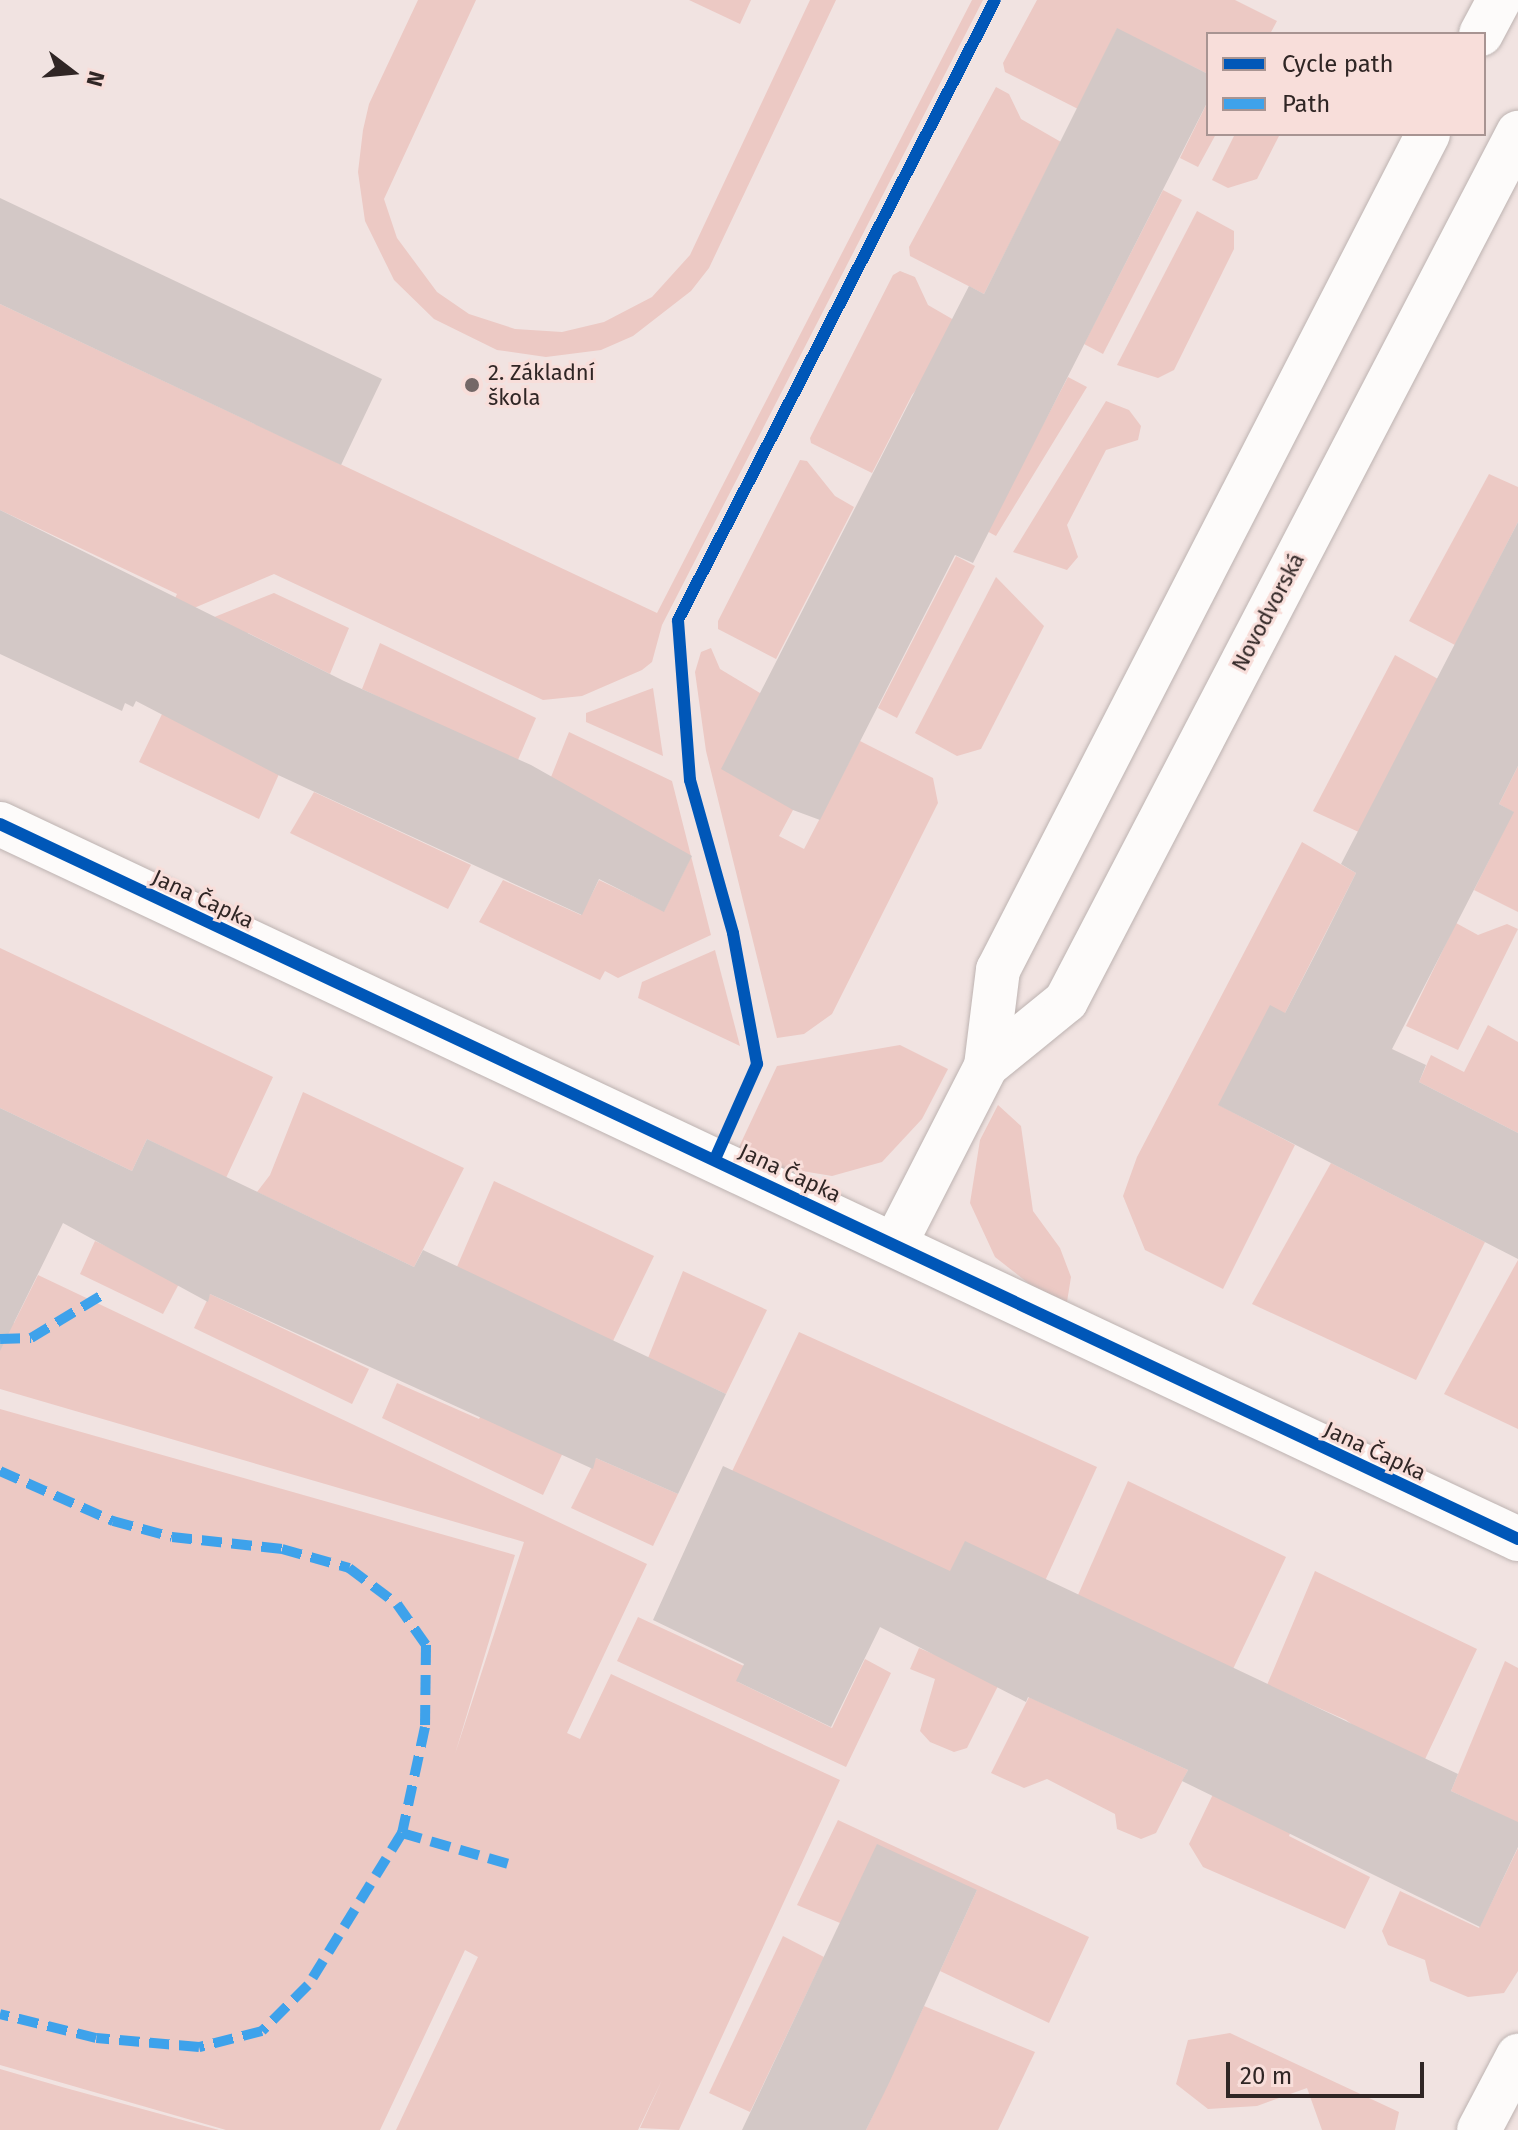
<!DOCTYPE html>
<meta charset="utf-8">
<style>
body{margin:0}
#map{position:relative;width:1518px;height:2130px;overflow:hidden;background:#f1e3e1;font-family:"Fira Sans",sans-serif}
div>[style]{position:absolute}
[style*='--x']{left:calc(var(--x)*1px);top:calc(var(--y)*1px);width:calc(var(--w)*1px);rotate:calc(var(--a)*1deg)}
.green>*{inset:0;background:#ecc9c4}
.building>*{inset:0;background:#d3c8c6}
.roads{filter:drop-shadow(0 0 2px #bdb3b1) drop-shadow(0 0 2px #bdb3b1)}
.minor>*{height:44px;margin:-22px;padding:0 22px;transform-origin:22px;border-radius:22px;background:#fdfbfa}
.quiet>*{height:10px;margin-top:-5px;transform-origin:0;background:repeating-linear-gradient(90deg,#3ea2eb 0 20px,transparent 0 30px)}
.cycleway>*{height:12px;margin:-6px;padding:0 6px;transform-origin:6px;border-radius:6px;background:#0057b8}
.dots>*{width:22px;height:22px;translate:-50% -50%;box-sizing:border-box;border:4px solid #f8deda;border-radius:50%}
span{translate:-50% -50%;white-space:nowrap;text-align:center;line-height:1.15;-webkit-text-stroke:6px #f8deda;paint-order:stroke}
.poi-label{font-size:22px;color:#302625}
.left{translate:0 -50%;text-align:left}
.street-label{font-size:22px;color:#302625}
.legend{position:absolute;left:1206px;top:32px;width:280px;height:104px;box-sizing:border-box;background:#f8deda;border:2px solid #a89492;margin:0;padding:10px 14px;list-style:none;font-size:24px;color:#302625}
.legend li{display:flex;align-items:center;gap:16px;height:40px}
.legend b{width:40px;border:2px solid #a89492}
.north{position:absolute;left:32px;top:32px;width:80px;height:80px;-webkit-text-stroke:6px #f8deda;paint-order:stroke;rotate:106deg;font-size:22px;font-weight:700;line-height:32px;text-align:center;color:#302625}
.north::after{content:'';display:block;margin:auto;width:28px;height:36px;background:#302625;clip-path:polygon(50% 0,100% 100%,50% 72%,0 100%)}
.scale{position:absolute;left:1226px;top:2062px;width:198px;height:36px;box-sizing:border-box;border:4px solid #302625;border-top:0;padding-left:10px;font-size:24px;line-height:28px;white-space:nowrap;color:#302625;-webkit-text-stroke:6px #f8deda;paint-order:stroke}
</style>
<div id="map">
<div class="green">
<i style="clip-path:polygon(418px 0,476px 0,384px 199px,397px 238px,437px 292px,469px 314px,515px 329px,562px 332px,604px 322px,652px 297px,690px 255px,810px 0,836px 0,709px 268px,691px 291px,633px 336px,601px 350px,546px 357px,497px 350px,434px 319px,394px 280px,365px 221px,358px 172px,363px 130px,369px 104px)"></i>
<i style="clip-path:polygon(689px 0,751px 0,740px 24px)"></i>
<i style="clip-path:polygon(972px 0,983px 0,662px 625px,652px 662px,642px 670px,582px 696px,543px 700px,274px 574px,194px 608px,159px 632px,177px 594px,0 510px,0 304px,657px 613px)"></i>
<i style="clip-path:polygon(1037px 0,1235px 0,1277px 21px,1270px 34px,1208px 34px,1208px 74px,1117px 29px,1078px 109px,1005px 72px,1003px 63px)"></i>
<i style="clip-path:polygon(996px 87px,1009px 94px,1021px 119px,1061px 142px,984px 294px,910px 256px,909px 247px)"></i>
<i style="clip-path:polygon(1208px 101px,1208px 134px,1216px 134px,1198px 167px,1180px 158px)"></i>
<i style="clip-path:polygon(1235px 134px,1280px 134px,1257px 179px,1228px 188px,1212px 180px)"></i>
<i style="clip-path:polygon(1163px 190px,1182px 200px,1103px 354px,1084px 344px)"></i>
<i style="clip-path:polygon(1197px 211px,1234px 231px,1234px 249px,1174px 370px,1158px 378px,1117px 365px)"></i>
<i style="clip-path:polygon(900px 271px,915px 277px,928px 305px,966px 327px,912px 395px,872px 473px,811px 443px,810px 438px,893px 275px)"></i>
<i style="clip-path:polygon(1068px 377px,1087px 387px,996px 536px,972px 523px,1027px 455px)"></i>
<i style="clip-path:polygon(1106px 401px,1129px 410px,1141px 426px,1138px 440px,1106px 450px,1067px 525px,1078px 557px,1067px 570px,1013px 552px)"></i>
<i style="clip-path:polygon(800px 460px,807px 461px,835px 496px,854px 507px,776px 659px,718px 629px,718px 621px)"></i>
<i style="clip-path:polygon(1489px 474px,1518px 487px,1518px 522px,1455px 645px,1409px 621px)"></i>
<i style="clip-path:polygon(956px 556px,975px 566px,897px 718px,878px 708px)"></i>
<i style="clip-path:polygon(996px 577px,1044px 626px,981px 749px,957px 756px,915px 733px)"></i>
<i style="clip-path:polygon(274px 593px,349px 628px,330px 674px,248px 633px,201px 733px,279px 774px,259px 819px,139px 762px,207px 620px)"></i>
<i style="clip-path:polygon(380px 643px,536px 718px,517px 762px,362px 689px)"></i>
<i style="clip-path:polygon(711px 648px,720px 669px,760px 693px,793px 810px,779px 836px,804px 849px,860px 741px,933px 778px,938px 803px,832px 1014px,804px 1034px,777px 1038px,706px 751px,695px 672px,701px 652px)"></i>
<i style="clip-path:polygon(1395px 655px,1438px 679px,1374px 839px,1313px 811px)"></i>
<i style="clip-path:polygon(653px 688px,663px 756px,586px 722px,586px 713px)"></i>
<i style="clip-path:polygon(569px 732px,672px 781px,711px 935px,618px 978px,605px 971px,600px 980px,479px 922px,503px 880px,581px 915px,599px 880px,664px 911px,688px 863px,551px 777px)"></i>
<i style="clip-path:polygon(1518px 766px,1518px 912px,1474px 890px,1513px 812px,1499px 804px)"></i>
<i style="clip-path:polygon(314px 792px,471px 865px,448px 909px,290px 833px)"></i>
<i style="clip-path:polygon(1302px 842px,1356px 873px,1285px 1013px,1219px 1105px,1295px 1145px,1223px 1289px,1145px 1250px,1123px 1196px,1137px 1157px)"></i>
<i style="clip-path:polygon(1456px 923px,1478px 935px,1507px 924px,1518px 929px,1458px 1050px,1406px 1026px)"></i>
<i style="clip-path:polygon(0 948px,273px 1077px,226px 1178px,147px 1139px,132px 1171px,0 1108px)"></i>
<i style="clip-path:polygon(715px 950px,740px 1046px,638px 998px,642px 982px)"></i>
<i style="clip-path:polygon(1488px 1025px,1518px 1042px,1518px 1133px,1419px 1082px,1431px 1055px,1464px 1072px)"></i>
<i style="clip-path:polygon(900px 1045px,948px 1069px,922px 1119px,882px 1162px,832px 1176px,784px 1168px,739px 1147px,777px 1066px)"></i>
<i style="clip-path:polygon(303px 1092px,464px 1168px,414px 1267px,257px 1192px,270px 1175px)"></i>
<i style="clip-path:polygon(998px 1105px,1021px 1126px,1033px 1211px,1060px 1248px,1071px 1277px,1067px 1302px,1032px 1286px,995px 1257px,970px 1203px,980px 1140px)"></i>
<i style="clip-path:polygon(1331px 1163px,1485px 1242px,1416px 1380px,1252px 1304px)"></i>
<i style="clip-path:polygon(494px 1181px,654px 1256px,613px 1341px,450px 1283px)"></i>
<i style="clip-path:polygon(95px 1241px,181px 1280px,163px 1314px,80px 1274px)"></i>
<i style="clip-path:polygon(1518px 1260px,1518px 1429px,1444px 1394px)"></i>
<i style="clip-path:polygon(683px 1271px,767px 1310px,726px 1394px,648px 1358px)"></i>
<i style="clip-path:polygon(38px 1275px,647px 1564px,567px 1733px,580px 1739px,611px 1674px,840px 1780px,679px 2130px,640px 2128px,662px 2080px,638px 2130px,396px 2130px,478px 1957px,465px 1950px,380px 2130px,226px 2130px,0 2065px,0 1409px,515px 1555px,455px 1754px,524px 1542px,0 1389px,0 1317px,14px 1323px)"></i>
<i style="clip-path:polygon(210px 1294px,369px 1369px,352px 1404px,194px 1328px)"></i>
<i style="clip-path:polygon(799px 1332px,1097px 1467px,1045px 1581px,950px 1574px,699px 1540px)"></i>
<i style="clip-path:polygon(397px 1383px,479px 1419px,487px 1404px,567px 1444px,543px 1495px,382px 1418px)"></i>
<i style="clip-path:polygon(596px 1458px,678px 1494px,653px 1546px,571px 1508px)"></i>
<i style="clip-path:polygon(1128px 1481px,1286px 1557px,1233px 1669px,1078px 1595px)"></i>
<i style="clip-path:polygon(1315px 1571px,1477px 1649px,1418px 1774px,1346px 1720px,1267px 1685px)"></i>
<i style="clip-path:polygon(638px 1617px,744px 1666px,738px 1682px,832px 1728px,865px 1659px,891px 1673px,846px 1767px,617px 1661px)"></i>
<i style="clip-path:polygon(919px 1648px,1000px 1682px,967px 1748px,954px 1752px,930px 1742px,920px 1731px,935px 1679px,910px 1669px)"></i>
<i style="clip-path:polygon(1505px 1661px,1518px 1668px,1518px 1823px,1451px 1791px)"></i>
<i style="clip-path:polygon(1029px 1697px,1188px 1770px,1156px 1833px,1141px 1839px,1117px 1829px,1115px 1814px,1047px 1779px,1024px 1788px,991px 1773px)"></i>
<i style="clip-path:polygon(1217px 1786px,1295px 1821px,1289px 1836px,1370px 1877px,1345px 1929px,1203px 1867px,1189px 1844px)"></i>
<i style="clip-path:polygon(838px 1820px,1089px 1937px,1049px 2023px,940px 1971px,977px 1890px,840px 1923px,797px 1905px)"></i>
<i style="clip-path:polygon(1518px 1848px,1518px 1971px,1504px 1993px,1468px 1997px,1430px 1981px,1425px 1960px,1388px 1945px,1382px 1931px,1400px 1891px,1479px 1928px)"></i>
<i style="clip-path:polygon(783px 1936px,824px 1957px,750px 2112px,709px 2093px)"></i>
<i style="clip-path:polygon(924px 2006px,1035px 2052px,998px 2130px,866px 2130px)"></i>
<i style="clip-path:polygon(1230px 2033px,1399px 2112px,1395px 2130px,1322px 2130px,1307px 2088px,1257px 2106px,1208px 2109px,1176px 2084px,1188px 2040px)"></i>
<i style="clip-path:polygon(0 2069px,62px 2087px,219px 2130px,0 2130px)"></i>
</div>
<div class="building">
<i style="clip-path:polygon(1117px 28px,1208px 74px,1208px 101px,973px 563px,955px 555px,820px 820px,793px 810px,721px 769px,969px 286px,984px 294px)"></i>
<i style="clip-path:polygon(0 198px,382px 379px,341px 465px,0 304px)"></i>
<i style="clip-path:polygon(0 510px,344px 681px,531px 765px,692px 856px,664px 912px,599px 879px,582px 915px,278px 775px,136px 701px,133px 707px,125px 703px,122px 711px,0 654px)"></i>
<i style="clip-path:polygon(1518px 522px,1518px 766px,1499px 804px,1514px 812px,1392px 1049px,1426px 1065px,1419px 1082px,1518px 1133px,1518px 1259px,1218px 1105px,1270px 1005px,1285px 1013px,1318px 949px,1356px 873px,1341px 864px)"></i>
<i style="clip-path:polygon(0 1108px,132px 1171px,147px 1139px,414px 1267px,423px 1250px,726px 1394px,678px 1494px,596px 1458px,593px 1469px,210px 1294px,208px 1302px,63px 1223px,0 1351px)"></i>
<i style="clip-path:polygon(723px 1466px,950px 1571px,965px 1541px,1458px 1774px,1451px 1791px,1518px 1822px,1518px 1847px,1480px 1927px,1182px 1781px,1188px 1770px,1028px 1697px,1026px 1702px,880px 1627px,831px 1727px,736px 1681px,744px 1664px,653px 1620px)"></i>
<i style="clip-path:polygon(877px 1844px,977px 1890px,889px 2083px,866px 2130px,742px 2130px)"></i>
</div>
<div class="roads">
<div class="minor">
<i style="--x:1481;--y:34;--w:38;--a:-62"></i>
<i style="--x:0;--y:824;--w:1678;--a:25.22"></i>
<i style="--x:986;--y:1066;--w:103;--a:-39.1"></i>
<i style="--x:1066;--y:1001;--w:979;--a:-62.49"></i>
<i style="--x:895;--y:1244;--w:200;--a:-62.9"></i>
<i style="--x:986;--y:1066;--w:97;--a:-82.9"></i>
<i style="--x:998;--y:970;--w:940;--a:-62.78"></i>
<i style="--x:1479;--y:2130;--w:84;--a:-62.2"></i>
</div>
</div>
<div class="quiet">
<i style="--x:0;--y:1339;--w:31;--a:-2"></i>
<i style="--x:31;--y:1338;--w:83;--a:-31.2"></i>
<i style="--x:0;--y:1471;--w:124;--a:23.9"></i>
<i style="--x:113;--y:1521;--w:61;--a:15.2"></i>
<i style="--x:172;--y:1537;--w:111;--a:6.2"></i>
<i style="--x:282;--y:1549;--w:70;--a:15.8"></i>
<i style="--x:349;--y:1568;--w:60;--a:36.9"></i>
<i style="--x:397;--y:1604;--w:50;--a:54.7"></i>
<i style="--x:426;--y:1645;--w:82;--a:90.7"></i>
<i style="--x:425;--y:1727;--w:108;--a:102.2"></i>
<i style="--x:402;--y:1833;--w:179;--a:121.7"></i>
<i style="--x:308;--y:1985;--w:65;--a:135"></i>
<i style="--x:262;--y:2031;--w:65;--a:165.7"></i>
<i style="--x:199;--y:2047;--w:103;--a:-175"></i>
<i style="--x:96;--y:2038;--w:99;--a:-166"></i>
<i style="--x:402;--y:1833;--w:115;--a:16.2"></i>
</div>
<div class="cycleway">
<i style="--x:0;--y:824;--w:1678;--a:25.22"></i>
<i style="--x:715;--y:1159;--w:104;--a:-66.1"></i>
<i style="--x:757;--y:1064;--w:133;--a:-100.4"></i>
<i style="--x:733;--y:933;--w:159;--a:-105.7"></i>
<i style="--x:690;--y:780;--w:160;--a:-94.3"></i>
<i style="--x:678;--y:620;--w:696;--a:-62.92"></i>
</div>
<div class="dots">
<i style="left:472px;top:385px;background:#746867"></i>
</div>
<div class="poi-label">
<span class="left" style="left:488px;top:385px">2. Základní<br>škola</span>
</div>
<div class="street-label">
<span style="left:1268px;top:612px;rotate:-62deg">Novodvorská</span>
<span style="left:203px;top:899px;rotate:25deg">Jana Čapka</span>
<span style="left:790px;top:1173px;rotate:25deg">Jana Čapka</span>
<span style="left:1375px;top:1451px;rotate:25deg">Jana Čapka</span>
</div>
<ul class="legend">
<li><b style="height:10px;background:#0057b8"></b>Cycle path</li>
<li><b style="height:10px;background:#3ea2eb"></b>Path</li>
</ul>
<div class="north">N</div>
<div class="scale">20 m</div>
</div>
